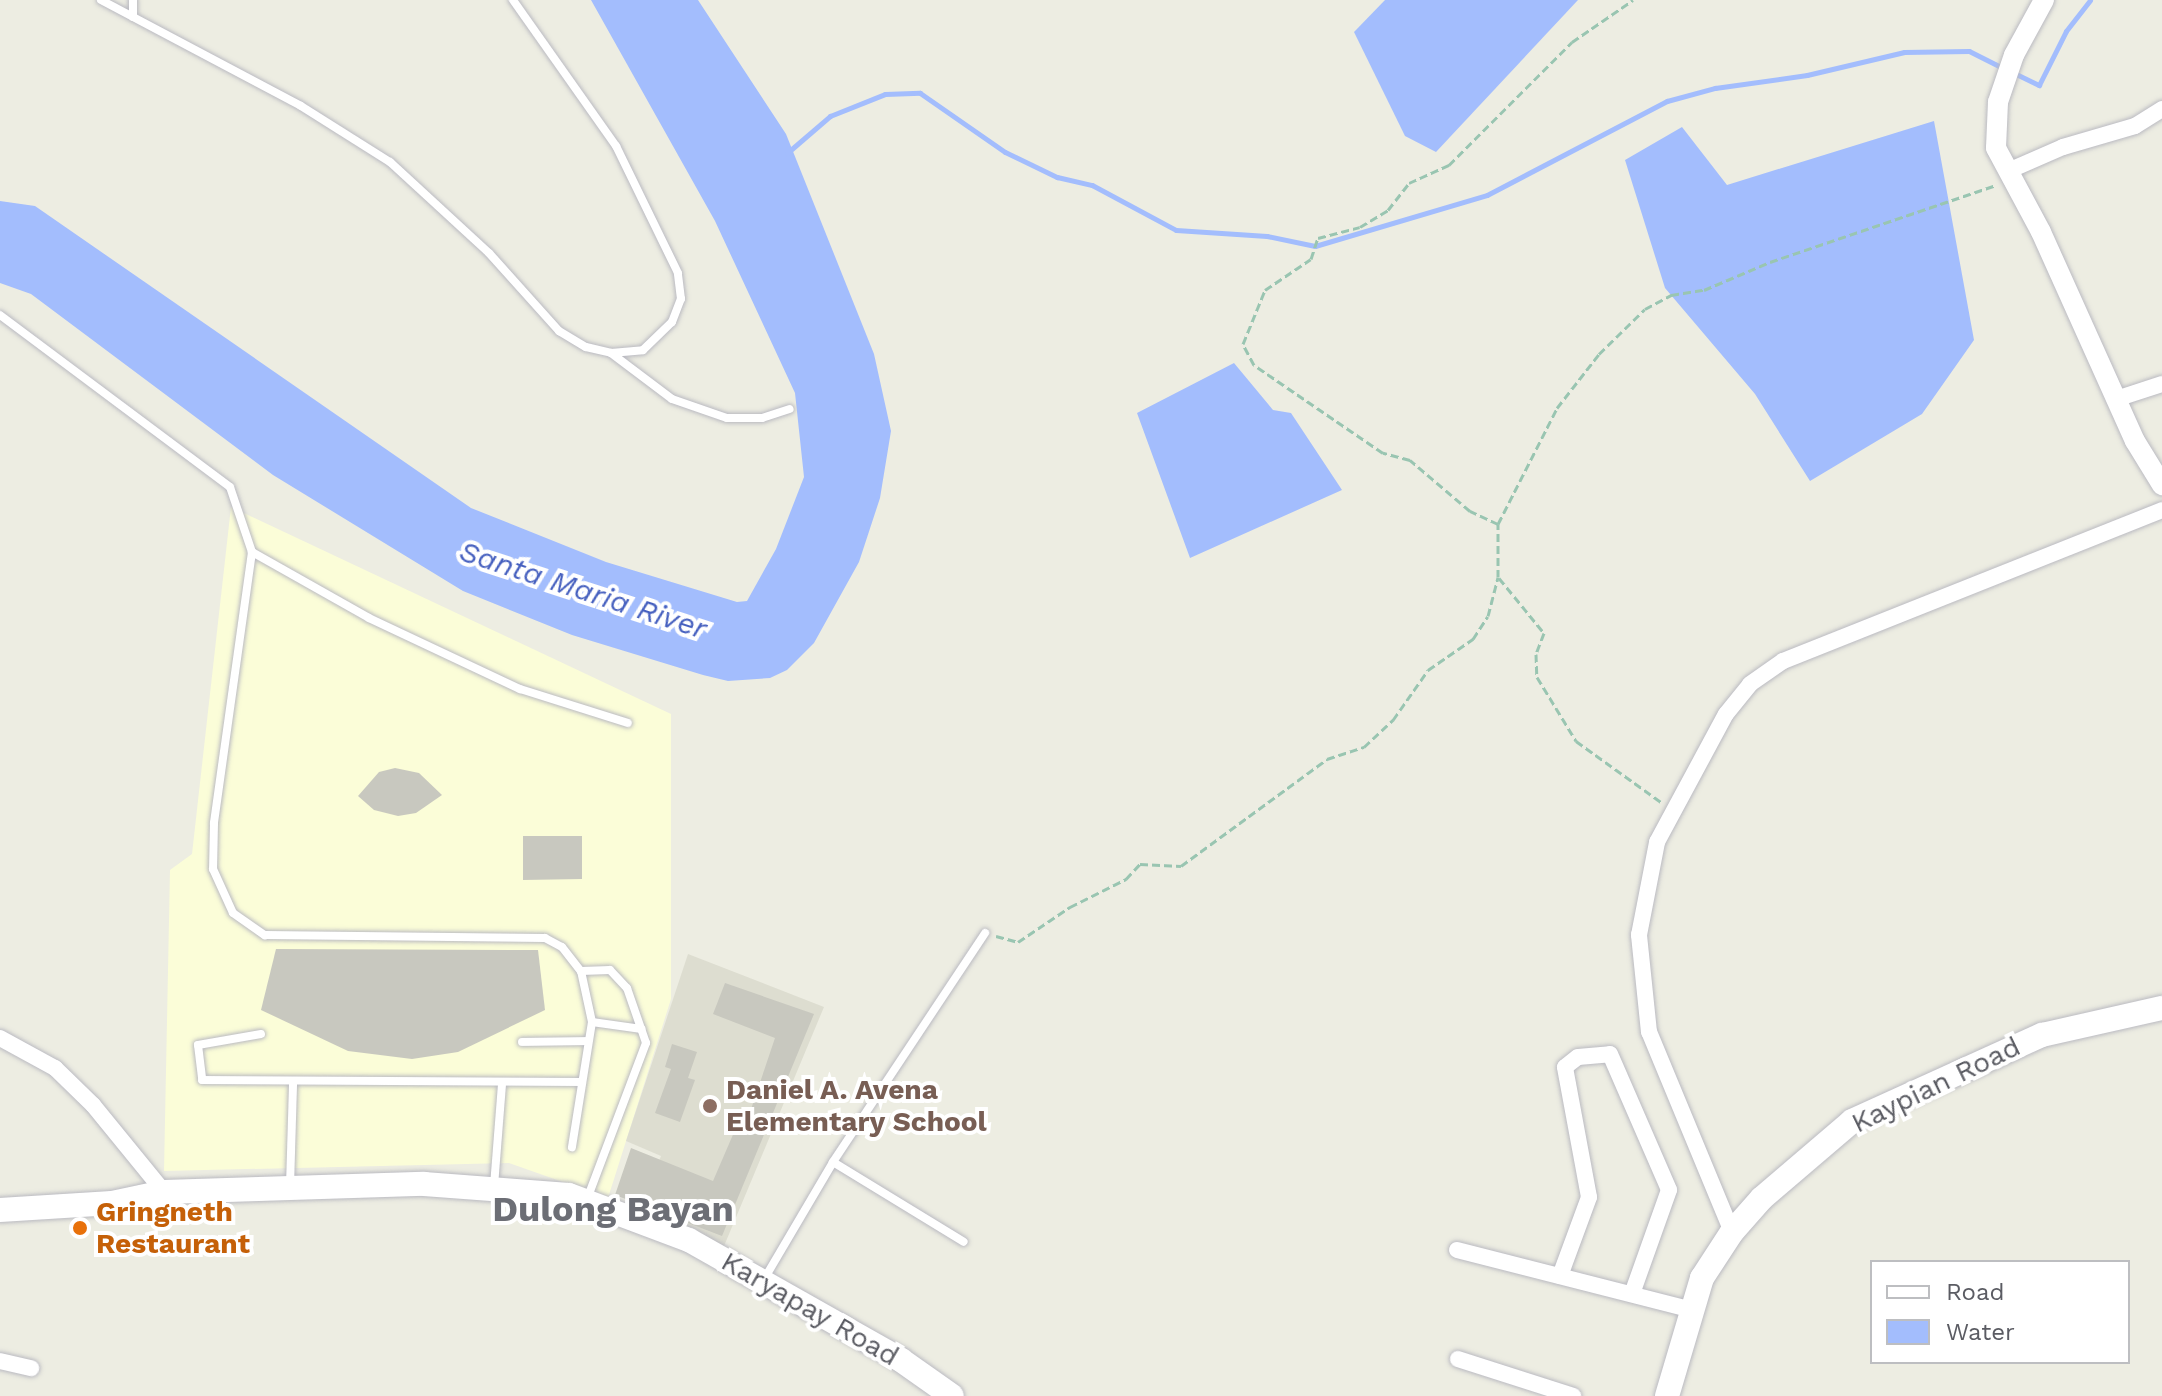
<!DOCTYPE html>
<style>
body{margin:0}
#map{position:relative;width:2162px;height:1396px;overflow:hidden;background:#edede2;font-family:"Work Sans",sans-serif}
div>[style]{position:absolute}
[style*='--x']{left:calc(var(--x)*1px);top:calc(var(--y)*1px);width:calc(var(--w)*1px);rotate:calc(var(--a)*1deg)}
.commercial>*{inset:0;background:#fbfdd8}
.education>*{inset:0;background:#ddddd0}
.water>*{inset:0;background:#a3bdfd}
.stream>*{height:5px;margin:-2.5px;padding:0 2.5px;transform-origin:2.5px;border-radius:2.5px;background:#a3bdfd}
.building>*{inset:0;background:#c8c8bf}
.path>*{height:3px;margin-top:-1.5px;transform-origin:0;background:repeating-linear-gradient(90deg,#99c5b1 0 8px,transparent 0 12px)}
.roads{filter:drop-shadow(0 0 2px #babac1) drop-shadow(0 0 2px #babac1)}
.service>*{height:8px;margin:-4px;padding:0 4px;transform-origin:4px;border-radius:4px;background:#fff}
.minor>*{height:16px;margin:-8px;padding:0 8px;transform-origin:8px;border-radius:8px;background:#fff}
.tertiary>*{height:20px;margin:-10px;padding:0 10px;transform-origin:10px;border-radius:10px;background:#fff}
.secondary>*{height:24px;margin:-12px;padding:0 12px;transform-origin:12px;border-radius:12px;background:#fff}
.dots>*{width:22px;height:22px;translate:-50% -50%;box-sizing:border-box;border:4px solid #fff;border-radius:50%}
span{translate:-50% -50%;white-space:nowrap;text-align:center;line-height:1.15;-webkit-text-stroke:8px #fff;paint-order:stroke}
.street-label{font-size:28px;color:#5b5c63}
.education-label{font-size:28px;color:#785e54;font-weight:700}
.left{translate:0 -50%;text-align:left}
.food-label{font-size:28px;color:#c56008;font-weight:700}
.water-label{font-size:30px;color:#4660bf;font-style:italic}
.district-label{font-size:36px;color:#6c6e75;font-weight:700}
.legend{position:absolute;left:1870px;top:1260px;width:260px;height:104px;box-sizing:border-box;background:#fff;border:2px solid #bdbec1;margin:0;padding:10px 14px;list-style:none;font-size:24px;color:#5b5c63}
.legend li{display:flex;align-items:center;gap:16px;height:40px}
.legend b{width:40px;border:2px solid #bdbec1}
</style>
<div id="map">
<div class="commercial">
<i style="clip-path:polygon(231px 507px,671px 714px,671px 999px,608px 1198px,509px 1163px,164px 1171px,170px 870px,192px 854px)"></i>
</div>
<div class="education">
<i style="clip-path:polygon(688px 954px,824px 1007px,724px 1246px,639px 1211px,661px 1156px,626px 1141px)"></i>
</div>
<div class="water">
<i style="clip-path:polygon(591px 0,698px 0,786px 134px,874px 354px,891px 431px,880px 498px,859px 562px,814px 643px,787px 670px,770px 678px,728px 681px,703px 675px,572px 635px,463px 591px,273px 475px,31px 294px,0 283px,0 201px,35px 206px,471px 508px,606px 562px,737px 602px,747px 601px,776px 549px,804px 477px,795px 393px,715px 221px)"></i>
<i style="clip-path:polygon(1385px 0,1578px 0,1436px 152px,1405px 136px,1354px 32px)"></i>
<i style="clip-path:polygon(1934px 121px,1974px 340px,1922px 414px,1810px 481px,1755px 394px,1665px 288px,1625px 160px,1682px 127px,1727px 185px)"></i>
<i style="clip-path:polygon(1234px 363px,1273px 410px,1291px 413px,1342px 490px,1190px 558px,1137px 413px)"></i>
</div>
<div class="stream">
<i style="--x:2014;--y:73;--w:28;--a:26"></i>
<i style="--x:2039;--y:85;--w:60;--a:-63.4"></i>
<i style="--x:2066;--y:31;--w:39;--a:-52"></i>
<i style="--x:787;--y:153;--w:57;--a:-40.7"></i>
<i style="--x:830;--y:116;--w:59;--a:-21.8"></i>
<i style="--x:885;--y:94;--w:35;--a:-2"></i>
<i style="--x:920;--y:93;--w:103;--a:34.8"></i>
<i style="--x:1005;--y:152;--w:58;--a:25.7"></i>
<i style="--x:1057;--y:177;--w:36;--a:13"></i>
<i style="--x:1092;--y:185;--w:95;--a:28.2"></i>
<i style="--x:1176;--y:230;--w:91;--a:3.8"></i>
<i style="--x:1267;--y:236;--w:49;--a:11.8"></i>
<i style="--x:1315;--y:246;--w:179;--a:-16.5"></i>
<i style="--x:1487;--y:195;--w:203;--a:-27.6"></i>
<i style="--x:1667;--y:101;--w:50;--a:-15.2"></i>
<i style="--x:1715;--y:88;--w:93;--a:-8"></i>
<i style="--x:1807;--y:75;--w:100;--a:-13.3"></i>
<i style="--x:1904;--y:52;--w:65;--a:-0.9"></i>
<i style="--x:1969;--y:51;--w:40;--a:26.6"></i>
</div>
<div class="building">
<i style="clip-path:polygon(395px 768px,419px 773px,442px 795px,416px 813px,398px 816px,374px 810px,358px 796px,379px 772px)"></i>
<i style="clip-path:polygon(523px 836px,582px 836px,582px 879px,523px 880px)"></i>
<i style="clip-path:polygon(276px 949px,538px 950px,545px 1010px,458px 1052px,412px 1059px,348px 1051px,261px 1010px)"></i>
<i style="clip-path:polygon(725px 983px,814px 1014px,722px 1236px,615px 1195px,631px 1148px,713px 1181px,738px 1123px,745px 1127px,775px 1038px,713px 1014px)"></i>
<i style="clip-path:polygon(672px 1044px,697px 1052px,688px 1078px,695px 1080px,680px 1122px,655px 1113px,671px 1069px,665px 1067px)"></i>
</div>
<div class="path">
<i style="--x:1498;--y:524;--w:31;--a:-155"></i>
<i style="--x:1470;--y:511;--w:79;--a:-139.6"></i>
<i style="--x:1410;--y:460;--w:28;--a:-165"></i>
<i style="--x:1383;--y:453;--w:156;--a:-145.7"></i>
<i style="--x:1254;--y:365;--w:24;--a:-118"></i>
<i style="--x:1243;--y:344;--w:58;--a:-67.8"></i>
<i style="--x:1265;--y:290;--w:55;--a:-34"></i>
<i style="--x:1311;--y:259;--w:22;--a:-72"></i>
<i style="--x:1318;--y:238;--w:43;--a:-14.7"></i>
<i style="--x:1360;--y:227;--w:33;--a:-31"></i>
<i style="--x:1388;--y:210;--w:34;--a:-52"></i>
<i style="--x:1409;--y:183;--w:44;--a:-24.2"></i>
<i style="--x:1449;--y:165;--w:174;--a:-45"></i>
<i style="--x:1572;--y:42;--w:74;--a:-34.5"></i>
<i style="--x:1499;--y:578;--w:71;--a:50.7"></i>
<i style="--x:1544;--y:633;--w:22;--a:111"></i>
<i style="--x:1536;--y:654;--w:23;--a:88"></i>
<i style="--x:1537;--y:677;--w:75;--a:58.6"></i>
<i style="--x:1576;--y:741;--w:105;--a:35.7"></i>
<i style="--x:996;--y:936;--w:23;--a:15"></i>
<i style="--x:1018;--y:942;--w:63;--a:-33.9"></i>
<i style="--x:1070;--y:907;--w:63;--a:-26.6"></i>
<i style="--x:1126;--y:879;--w:21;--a:-47"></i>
<i style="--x:1140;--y:864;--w:41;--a:2.8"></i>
<i style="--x:1181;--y:866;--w:181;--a:-36.2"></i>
<i style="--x:1327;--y:759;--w:39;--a:-18"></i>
<i style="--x:1364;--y:747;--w:40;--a:-43"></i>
<i style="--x:1393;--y:720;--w:61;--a:-55"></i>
<i style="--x:1428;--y:670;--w:55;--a:-34.6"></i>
<i style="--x:1473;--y:639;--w:27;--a:-57"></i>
<i style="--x:1488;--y:616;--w:40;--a:-75.6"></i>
<i style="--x:1498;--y:577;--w:53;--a:-90"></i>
<i style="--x:1498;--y:524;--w:130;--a:-63"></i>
<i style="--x:1557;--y:408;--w:68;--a:-52.1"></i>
<i style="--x:1599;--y:354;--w:64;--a:-44.4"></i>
<i style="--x:1645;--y:309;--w:30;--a:-28"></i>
<i style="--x:1671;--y:295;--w:33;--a:-9"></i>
<i style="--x:1704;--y:290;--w:72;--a:-23"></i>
<i style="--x:1770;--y:262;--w:239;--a:-18.8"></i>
</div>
<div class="roads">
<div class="service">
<i style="--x:101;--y:0;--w:226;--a:27.9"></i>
<i style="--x:301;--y:106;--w:105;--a:32.2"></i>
<i style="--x:390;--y:162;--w:134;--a:42.6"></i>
<i style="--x:489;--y:253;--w:105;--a:48.1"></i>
<i style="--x:559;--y:331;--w:31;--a:31"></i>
<i style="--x:586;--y:347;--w:26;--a:13"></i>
<i style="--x:611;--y:353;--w:32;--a:-5"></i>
<i style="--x:643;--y:350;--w:40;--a:-44"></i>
<i style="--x:672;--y:322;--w:25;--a:-69"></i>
<i style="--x:681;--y:299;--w:26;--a:-97"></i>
<i style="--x:678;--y:273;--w:141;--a:-116"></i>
<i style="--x:616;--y:146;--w:179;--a:-125.2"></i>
<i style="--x:133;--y:17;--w:17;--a:-90"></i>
<i style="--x:0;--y:315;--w:287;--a:36.8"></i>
<i style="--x:230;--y:487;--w:69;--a:71.3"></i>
<i style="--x:252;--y:552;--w:274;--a:98"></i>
<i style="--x:214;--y:823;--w:46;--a:91.2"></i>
<i style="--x:213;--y:869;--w:48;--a:65.6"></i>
<i style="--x:233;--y:913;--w:39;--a:35"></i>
<i style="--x:265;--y:935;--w:280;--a:0.6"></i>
<i style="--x:545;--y:938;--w:19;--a:28"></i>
<i style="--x:562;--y:947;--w:31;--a:52"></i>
<i style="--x:581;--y:971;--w:52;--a:77.8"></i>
<i style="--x:592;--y:1022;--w:127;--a:99.1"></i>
<i style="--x:611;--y:353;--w:76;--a:37"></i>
<i style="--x:672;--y:399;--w:58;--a:19.1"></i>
<i style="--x:727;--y:418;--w:35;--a:0"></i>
<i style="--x:762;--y:418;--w:29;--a:-18"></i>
<i style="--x:252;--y:552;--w:134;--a:29.4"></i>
<i style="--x:369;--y:618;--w:167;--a:25.2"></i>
<i style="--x:520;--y:689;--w:113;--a:17.5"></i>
<i style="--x:581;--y:971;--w:29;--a:-2"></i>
<i style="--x:610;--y:970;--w:25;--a:47"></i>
<i style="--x:627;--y:988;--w:58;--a:70.9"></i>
<i style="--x:646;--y:1043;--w:167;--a:110.7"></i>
<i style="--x:592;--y:1022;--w:50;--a:8"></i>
<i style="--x:261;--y:1034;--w:64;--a:170.1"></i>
<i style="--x:198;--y:1045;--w:35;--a:83"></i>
<i style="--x:202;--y:1080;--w:377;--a:0.3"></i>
<i style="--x:522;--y:1042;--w:66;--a:-0.9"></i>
<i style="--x:833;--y:1162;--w:153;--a:31.4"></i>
<i style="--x:290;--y:1186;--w:103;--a:-88.3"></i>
<i style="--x:494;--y:1186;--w:102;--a:-85.5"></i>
<i style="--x:763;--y:1281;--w:138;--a:-59.5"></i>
<i style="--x:833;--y:1162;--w:275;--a:-56.4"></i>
</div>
<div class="minor">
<i style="--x:2008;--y:171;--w:60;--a:-23.6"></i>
<i style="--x:2063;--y:147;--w:75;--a:-16.3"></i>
<i style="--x:2135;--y:126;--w:32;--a:-32"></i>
<i style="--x:2116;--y:399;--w:48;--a:-18.1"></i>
<i style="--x:0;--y:1038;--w:63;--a:28.6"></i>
<i style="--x:55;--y:1068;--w:53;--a:44.2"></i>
<i style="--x:93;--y:1105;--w:112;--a:50.8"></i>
<i style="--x:1732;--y:1232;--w:217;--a:-112.5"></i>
<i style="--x:1649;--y:1032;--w:98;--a:-95.9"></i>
<i style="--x:1639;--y:935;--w:95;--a:-79"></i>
<i style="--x:1657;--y:842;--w:145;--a:-61.7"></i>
<i style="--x:1726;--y:714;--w:38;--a:-51"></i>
<i style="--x:1750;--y:684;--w:40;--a:-34.9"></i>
<i style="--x:1783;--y:661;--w:408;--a:-21.7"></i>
<i style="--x:1457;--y:1250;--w:244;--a:14.3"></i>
<i style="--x:1560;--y:1276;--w:84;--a:-69.8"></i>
<i style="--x:1589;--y:1197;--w:132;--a:-100.5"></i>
<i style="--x:1565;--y:1067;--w:16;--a:-38"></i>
<i style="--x:1578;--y:1057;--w:32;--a:-5"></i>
<i style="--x:1610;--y:1054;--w:148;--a:66.5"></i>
<i style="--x:1669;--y:1190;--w:110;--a:109.6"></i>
<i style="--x:1458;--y:1359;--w:121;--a:17.8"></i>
<i style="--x:0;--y:1361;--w:32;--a:13"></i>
</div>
<div class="tertiary">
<i style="--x:2044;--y:0;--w:63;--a:118.6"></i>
<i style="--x:2014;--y:55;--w:50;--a:108.8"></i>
<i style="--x:1998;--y:102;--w:46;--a:92.5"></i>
<i style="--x:1996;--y:148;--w:95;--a:61.8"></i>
<i style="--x:2041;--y:232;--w:229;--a:65.8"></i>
<i style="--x:2135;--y:441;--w:52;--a:58.5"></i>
</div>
<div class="secondary">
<i style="--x:0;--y:1210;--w:112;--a:-3.6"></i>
<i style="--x:112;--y:1203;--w:53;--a:-11.9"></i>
<i style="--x:164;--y:1192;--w:260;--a:-1.8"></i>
<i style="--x:424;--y:1184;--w:145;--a:4.3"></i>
<i style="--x:569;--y:1195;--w:128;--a:20.6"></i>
<i style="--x:689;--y:1240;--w:244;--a:29.5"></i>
<i style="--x:901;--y:1360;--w:62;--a:35.2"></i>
<i style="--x:1667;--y:1396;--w:123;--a:-73.5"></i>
<i style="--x:1702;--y:1278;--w:55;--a:-56.9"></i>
<i style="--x:1732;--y:1232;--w:45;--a:-48.6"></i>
<i style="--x:1762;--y:1198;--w:118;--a:-40.5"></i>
<i style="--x:1852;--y:1121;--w:209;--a:-24.4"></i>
<i style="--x:2042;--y:1035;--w:123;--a:-12.7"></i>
</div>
</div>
<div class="dots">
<i style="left:710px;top:1106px;background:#8d6e63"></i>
<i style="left:80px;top:1228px;background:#e8710a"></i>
</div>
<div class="street-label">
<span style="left:1936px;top:1085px;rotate:-26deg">Kaypian Road</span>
<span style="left:810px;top:1309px;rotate:30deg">Karyapay Road</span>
</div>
<div class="education-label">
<span class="left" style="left:726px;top:1106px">Daniel A. Avena<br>Elementary School</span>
</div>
<div class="food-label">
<span class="left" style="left:96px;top:1228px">Gringneth<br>Restaurant</span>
</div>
<div class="water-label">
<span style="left:583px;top:590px;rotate:18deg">Santa Maria River</span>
</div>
<div class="district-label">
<span style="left:613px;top:1210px">Dulong Bayan</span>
</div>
<ul class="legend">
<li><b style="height:10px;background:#fff"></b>Road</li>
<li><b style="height:22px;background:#a3bdfd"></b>Water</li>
</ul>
</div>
